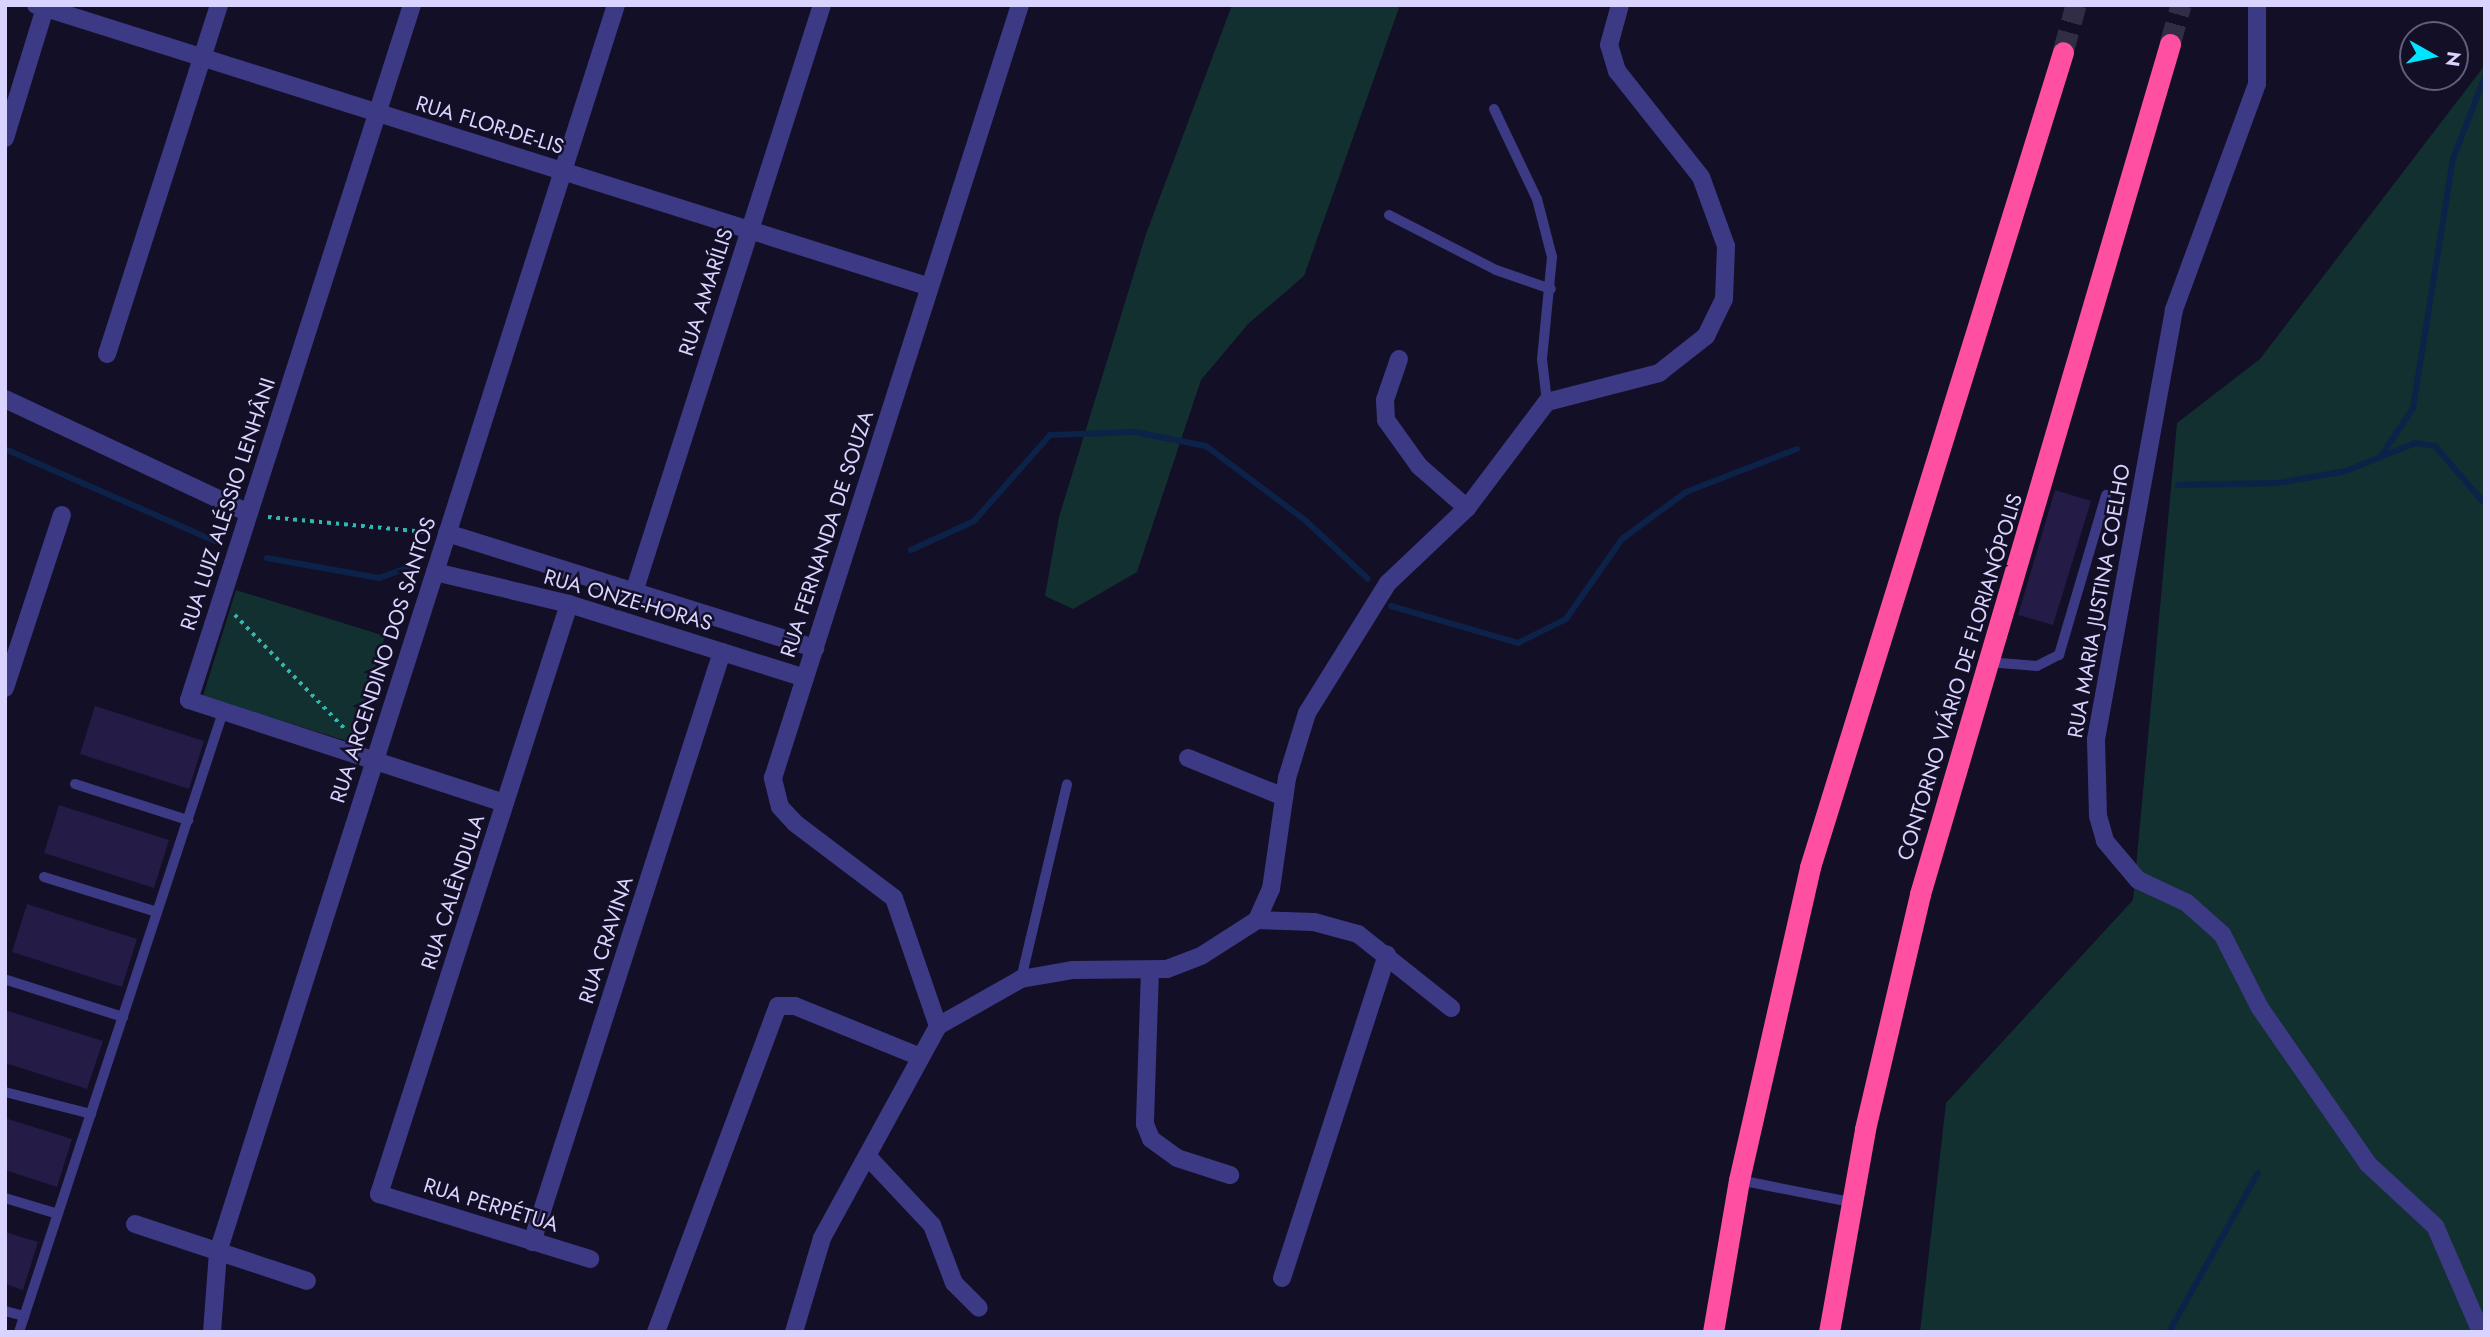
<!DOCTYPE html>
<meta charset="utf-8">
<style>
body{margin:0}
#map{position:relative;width:2490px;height:1337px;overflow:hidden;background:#130f26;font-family:Jost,sans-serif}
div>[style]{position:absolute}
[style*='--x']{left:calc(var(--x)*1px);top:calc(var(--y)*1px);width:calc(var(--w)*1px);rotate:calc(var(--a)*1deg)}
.green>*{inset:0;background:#12302f}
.stream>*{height:6px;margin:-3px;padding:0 3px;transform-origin:3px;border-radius:3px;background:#0c2248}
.building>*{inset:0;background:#241b47}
.motorway-tunnel>*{height:21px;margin-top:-10.5px;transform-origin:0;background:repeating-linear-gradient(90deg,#312d47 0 21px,transparent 0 31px)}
.path>*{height:3.5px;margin-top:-1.75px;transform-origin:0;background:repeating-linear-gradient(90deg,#2fb8b0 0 3.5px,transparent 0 8.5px)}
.service>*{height:10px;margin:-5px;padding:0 5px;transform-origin:5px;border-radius:5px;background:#3d3a85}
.minor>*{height:18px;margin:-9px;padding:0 9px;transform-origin:9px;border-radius:9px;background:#3d3a85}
.tertiary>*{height:18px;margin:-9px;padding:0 9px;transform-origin:9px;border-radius:9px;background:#3d3a85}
.motorway>*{height:21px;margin:-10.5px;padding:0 10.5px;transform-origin:10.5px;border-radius:10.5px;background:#ff4fa3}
span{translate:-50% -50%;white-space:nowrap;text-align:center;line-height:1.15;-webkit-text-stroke:5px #130f26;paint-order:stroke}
.street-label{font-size:21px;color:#d9d4ff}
.frame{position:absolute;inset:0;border:7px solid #d9d4ff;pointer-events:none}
.north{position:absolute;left:2399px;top:21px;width:70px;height:70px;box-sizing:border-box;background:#130f26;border:2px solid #625e7d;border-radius:50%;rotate:99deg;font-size:19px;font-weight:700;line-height:28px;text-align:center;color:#d9d4ff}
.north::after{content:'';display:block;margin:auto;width:24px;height:32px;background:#00e5ff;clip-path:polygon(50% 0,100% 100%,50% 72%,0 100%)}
</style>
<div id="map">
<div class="green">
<i style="clip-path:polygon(1232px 5px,1400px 5px,1304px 276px,1248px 324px,1201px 380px,1137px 572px,1073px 609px,1045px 596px,1059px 517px,1146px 234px)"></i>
<i style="clip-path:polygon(2485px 65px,2485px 1332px,1920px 1332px,1946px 1103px,2133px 900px,2177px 423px,2260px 359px)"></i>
<i style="clip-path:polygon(236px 590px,385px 636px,353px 743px,203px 696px)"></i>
</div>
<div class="stream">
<i style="--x:5;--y:449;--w:229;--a:23.7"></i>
<i style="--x:2383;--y:453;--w:54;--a:-56.3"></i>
<i style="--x:2413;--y:408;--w:252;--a:-80.9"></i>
<i style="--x:2453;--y:159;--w:89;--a:-68.9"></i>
<i style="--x:2178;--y:485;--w:100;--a:-1.1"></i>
<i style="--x:2278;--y:483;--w:69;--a:-10"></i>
<i style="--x:2346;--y:471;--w:74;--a:-22.1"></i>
<i style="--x:2415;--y:443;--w:20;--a:9"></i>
<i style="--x:2435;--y:446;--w:77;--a:49.2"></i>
<i style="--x:911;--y:550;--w:69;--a:-24.7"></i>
<i style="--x:974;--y:521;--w:115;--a:-48.5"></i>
<i style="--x:1050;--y:435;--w:85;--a:-2"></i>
<i style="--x:1135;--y:432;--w:72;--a:11.2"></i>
<i style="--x:1206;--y:446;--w:124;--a:36.8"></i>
<i style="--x:1305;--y:520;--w:86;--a:43.1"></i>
<i style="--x:267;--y:558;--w:114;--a:10.1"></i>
<i style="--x:379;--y:578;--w:33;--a:-20"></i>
<i style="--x:1391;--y:606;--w:132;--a:16.2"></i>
<i style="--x:1518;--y:643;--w:54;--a:-26.6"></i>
<i style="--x:1566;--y:619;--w:98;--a:-55"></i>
<i style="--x:1622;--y:539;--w:79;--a:-36.3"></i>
<i style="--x:1686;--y:492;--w:119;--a:-21.2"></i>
<i style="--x:2169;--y:1332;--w:182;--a:-60.8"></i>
</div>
<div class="building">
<i style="clip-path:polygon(2055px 490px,2091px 501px,2053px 625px,2018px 615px)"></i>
<i style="clip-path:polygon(95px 706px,204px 741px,189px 789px,80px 754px)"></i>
<i style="clip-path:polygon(59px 805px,169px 840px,154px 888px,44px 853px)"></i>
<i style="clip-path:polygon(27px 904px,137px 939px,122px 987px,12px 952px)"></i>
<i style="clip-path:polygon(5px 1010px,103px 1041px,87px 1089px,5px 1063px)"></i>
<i style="clip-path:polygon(5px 1118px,72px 1139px,57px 1187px,5px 1170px)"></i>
<i style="clip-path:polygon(5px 1232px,38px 1242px,23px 1290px,5px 1284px)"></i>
</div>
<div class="motorway-tunnel">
<i style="--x:2170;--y:44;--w:41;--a:-74.2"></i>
<i style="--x:2063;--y:52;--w:49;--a:-74.5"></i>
</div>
<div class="path">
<i style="--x:268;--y:517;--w:161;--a:5.4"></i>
<i style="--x:235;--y:615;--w:160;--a:46"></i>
</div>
<div class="service">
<i style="--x:1494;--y:109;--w:100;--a:64.5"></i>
<i style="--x:1537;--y:199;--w:60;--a:75.5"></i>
<i style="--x:1552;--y:257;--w:102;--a:95.6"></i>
<i style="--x:1542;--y:359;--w:43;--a:83.4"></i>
<i style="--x:1389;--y:215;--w:120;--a:27.2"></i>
<i style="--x:1496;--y:270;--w:58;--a:19.1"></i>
<i style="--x:1988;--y:662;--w:49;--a:4.7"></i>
<i style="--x:2037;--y:666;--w:25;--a:-27"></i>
<i style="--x:2059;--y:655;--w:167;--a:-73.6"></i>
<i style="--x:75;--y:784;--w:119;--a:17.7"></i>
<i style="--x:44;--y:877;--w:118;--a:17.2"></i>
<i style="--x:1021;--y:979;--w:200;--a:-76.7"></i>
<i style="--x:7;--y:980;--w:122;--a:17.7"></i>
<i style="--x:5;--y:1092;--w:89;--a:14.3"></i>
<i style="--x:1739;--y:1180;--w:113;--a:11.2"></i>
<i style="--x:5;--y:1198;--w:55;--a:16.8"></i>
<i style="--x:5;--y:1311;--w:20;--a:15"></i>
<i style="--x:19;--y:1332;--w:653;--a:-71.79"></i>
</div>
<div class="minor">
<i style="--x:36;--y:5;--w:937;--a:17.51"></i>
<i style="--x:412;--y:5;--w:730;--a:107.79"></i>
<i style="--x:189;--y:700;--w:332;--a:18.1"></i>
<i style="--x:2257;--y:5;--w:79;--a:90"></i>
<i style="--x:2257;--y:84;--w:241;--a:110.2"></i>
<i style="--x:2174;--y:310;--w:437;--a:100.3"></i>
<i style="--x:2096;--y:740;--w:76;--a:88.5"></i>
<i style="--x:2098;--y:816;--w:26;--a:74"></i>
<i style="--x:2105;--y:841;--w:51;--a:49.8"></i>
<i style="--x:2138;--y:880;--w:54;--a:25.1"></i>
<i style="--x:2187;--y:903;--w:47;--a:41.5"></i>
<i style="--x:2222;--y:934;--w:83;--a:62.8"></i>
<i style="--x:2260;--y:1008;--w:190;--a:55.3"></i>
<i style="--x:2368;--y:1164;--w:91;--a:42.8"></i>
<i style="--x:2435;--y:1226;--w:116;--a:66.5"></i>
<i style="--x:5;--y:138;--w:139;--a:-72.9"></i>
<i style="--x:107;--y:354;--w:367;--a:-72.2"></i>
<i style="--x:1399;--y:359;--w:43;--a:108.9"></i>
<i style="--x:1385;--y:400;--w:20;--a:87"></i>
<i style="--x:1386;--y:420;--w:57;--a:54.3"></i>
<i style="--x:1419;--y:466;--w:64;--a:41.2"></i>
<i style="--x:5;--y:399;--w:268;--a:25.1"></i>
<i style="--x:447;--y:533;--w:386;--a:17.4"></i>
<i style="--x:435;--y:572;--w:138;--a:13.4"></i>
<i style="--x:569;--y:604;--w:247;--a:17.4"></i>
<i style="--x:634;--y:592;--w:616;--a:-72.24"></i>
<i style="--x:569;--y:604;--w:620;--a:107.85"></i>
<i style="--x:379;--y:1194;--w:221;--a:17.1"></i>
<i style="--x:5;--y:688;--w:182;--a:-71.8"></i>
<i style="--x:1188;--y:758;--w:104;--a:22.1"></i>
<i style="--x:1257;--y:920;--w:57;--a:2"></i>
<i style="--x:1314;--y:922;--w:46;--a:15.3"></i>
<i style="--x:1358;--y:934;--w:119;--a:38.5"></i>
<i style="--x:1150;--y:970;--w:154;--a:91.9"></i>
<i style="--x:1145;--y:1124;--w:16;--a:68"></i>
<i style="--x:1151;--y:1139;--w:32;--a:36"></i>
<i style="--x:1177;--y:1158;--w:56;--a:17.8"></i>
<i style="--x:938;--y:1026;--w:135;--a:-109"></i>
<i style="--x:894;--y:898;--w:124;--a:-142.9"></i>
<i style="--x:795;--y:823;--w:22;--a:-133"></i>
<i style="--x:780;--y:807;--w:30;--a:-104"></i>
<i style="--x:773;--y:778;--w:812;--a:-72.28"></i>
<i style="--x:869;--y:1158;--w:92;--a:46.8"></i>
<i style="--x:932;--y:1225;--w:62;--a:69.2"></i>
<i style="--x:954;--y:1283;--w:35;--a:45"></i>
<i style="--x:135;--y:1224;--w:181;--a:18.3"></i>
<i style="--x:532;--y:1242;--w:620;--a:-72.15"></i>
<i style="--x:1282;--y:1278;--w:340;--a:-72"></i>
<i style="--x:212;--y:1332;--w:80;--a:-85.7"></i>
<i style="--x:218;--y:1252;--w:1309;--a:-72.3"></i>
<i style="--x:656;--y:1332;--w:348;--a:-69.5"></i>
<i style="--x:778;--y:1006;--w:17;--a:0"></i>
<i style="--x:795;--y:1006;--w:133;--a:22.1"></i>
</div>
<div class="tertiary">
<i style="--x:794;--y:1332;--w:98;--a:-73.4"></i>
<i style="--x:822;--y:1238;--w:242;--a:-61.3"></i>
<i style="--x:938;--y:1026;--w:95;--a:-29.5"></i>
<i style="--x:1021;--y:979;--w:53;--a:-9.8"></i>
<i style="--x:1073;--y:970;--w:94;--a:-0.6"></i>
<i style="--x:1167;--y:969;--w:36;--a:-21"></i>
<i style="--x:1201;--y:956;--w:67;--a:-32.7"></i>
<i style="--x:1257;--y:920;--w:34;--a:-66"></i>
<i style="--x:1271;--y:889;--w:112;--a:-81.8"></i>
<i style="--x:1287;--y:778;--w:68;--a:-72.9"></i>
<i style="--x:1307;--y:713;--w:153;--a:-58.1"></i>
<i style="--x:1388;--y:583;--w:109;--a:-43.5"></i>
<i style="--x:1467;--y:508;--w:133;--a:-53"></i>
<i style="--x:1547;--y:402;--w:116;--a:-14.5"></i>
<i style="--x:1659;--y:373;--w:60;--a:-38.2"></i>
<i style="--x:1706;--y:336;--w:41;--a:-64.1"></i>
<i style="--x:1724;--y:299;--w:53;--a:-87.8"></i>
<i style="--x:1726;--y:246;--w:73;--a:-109.9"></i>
<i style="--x:1701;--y:177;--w:135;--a:-128.4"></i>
<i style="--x:1617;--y:71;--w:27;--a:-107"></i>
<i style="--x:1609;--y:45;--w:41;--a:-74.6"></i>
</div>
<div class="motorway">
<i style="--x:1713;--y:1332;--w:154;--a:-80.3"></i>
<i style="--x:1739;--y:1180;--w:321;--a:-77.2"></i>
<i style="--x:1810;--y:867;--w:853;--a:-72.75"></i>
<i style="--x:1829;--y:1332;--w:206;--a:-79.9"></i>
<i style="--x:1865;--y:1129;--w:241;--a:-76.8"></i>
<i style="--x:1920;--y:894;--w:886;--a:-73.61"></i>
</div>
<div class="street-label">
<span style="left:490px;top:125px;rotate:17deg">RUA FLOR-DE-LIS</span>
<span style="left:706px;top:292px;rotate:-72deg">RUA AMARÍLIS</span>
<span style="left:228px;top:504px;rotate:-72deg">RUA LUIZ ALÉSSIO LENHÂNI</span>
<span style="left:827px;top:534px;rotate:-72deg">RUA FERNANDA DE SOUZA</span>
<span style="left:628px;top:600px;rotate:16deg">RUA ONZE-HORAS</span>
<span style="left:2099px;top:601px;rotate:-80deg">RUA MARIA JUSTINA COELHO</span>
<span style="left:383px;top:660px;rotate:-72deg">RUA ARCENDINO DOS SANTOS</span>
<span style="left:1960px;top:677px;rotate:-73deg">CONTORNO VIÁRIO DE FLORIANÓPOLIS</span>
<span style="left:453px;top:892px;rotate:-72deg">RUA CALÊNDULA</span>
<span style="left:606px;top:940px;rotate:-72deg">RUA CRAVINA</span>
<span style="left:491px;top:1205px;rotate:17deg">RUA PERPÉTUA</span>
</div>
<div class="frame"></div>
<div class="north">N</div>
</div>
